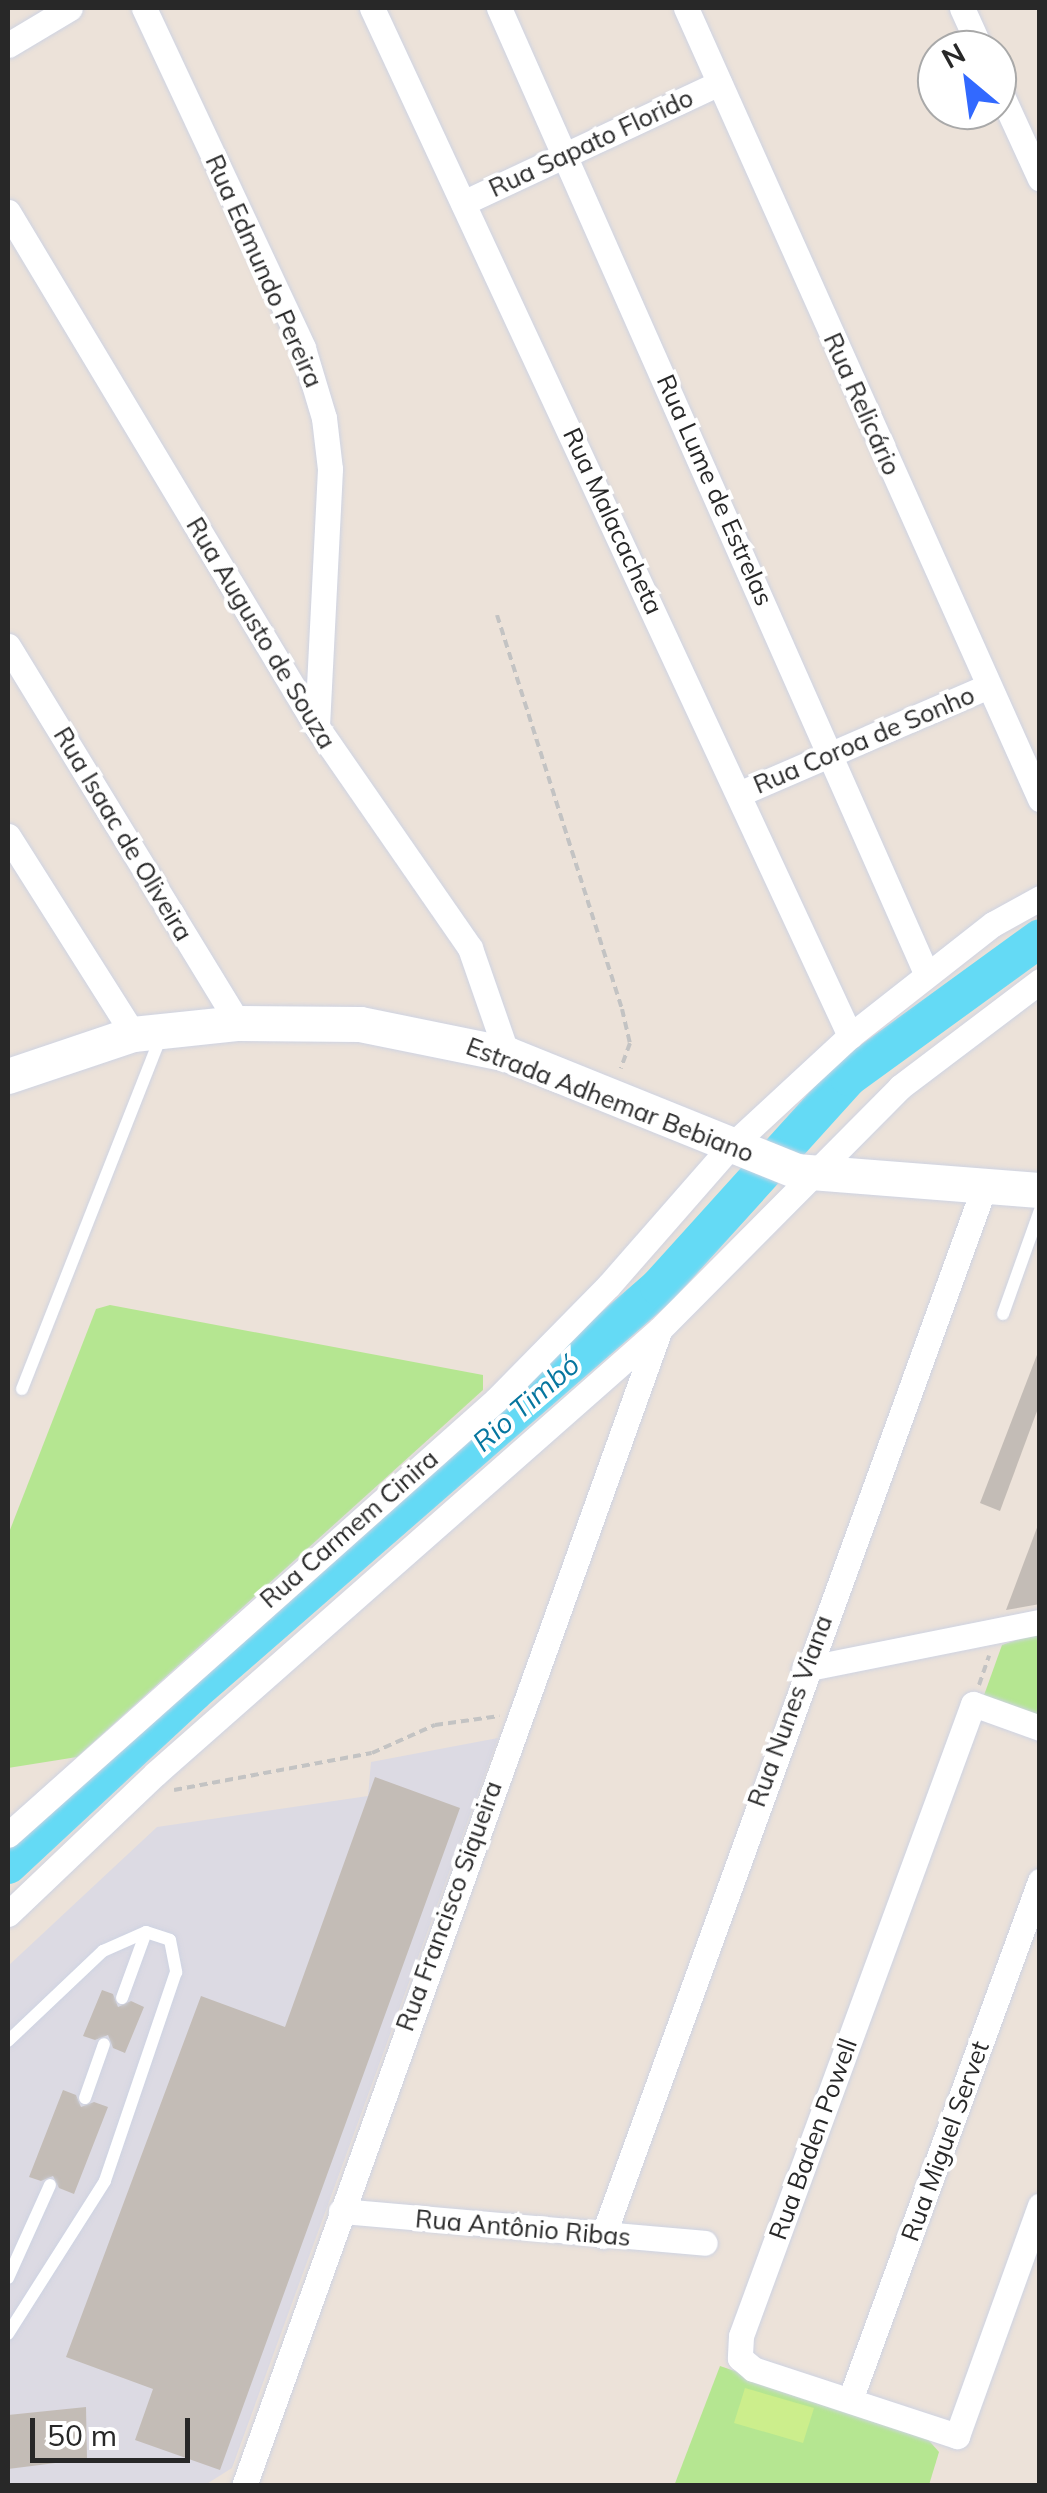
<!DOCTYPE html>
<meta charset="utf-8">
<style>
body{margin:0}
#map{position:relative;width:1047px;height:2493px;overflow:hidden;background:#ece2d9;font-family:Mulish,sans-serif}
div>[style]{position:absolute}
[style*='--x']{left:calc(var(--x)*1px);top:calc(var(--y)*1px);width:calc(var(--w)*1px);rotate:calc(var(--a)*1deg)}
.industrial>*{inset:0;background:#dcdae3}
.green>*{inset:0;background:#b5e691}
.pitch>*{inset:0;background:#ccee8c}
.river>*{height:38px;margin:-19px;padding:0 19px;transform-origin:19px;border-radius:19px;background:#64daf5}
.building>*{inset:0;background:#c3bcb6}
.path>*{height:4px;margin-top:-2px;transform-origin:0;background:repeating-linear-gradient(90deg,#c3c3c3 0 8px,transparent 0 13px)}
.roads{filter:drop-shadow(0 0 2px #ced3e2) drop-shadow(0 0 2px #ced3e2)}
.lane>*{height:12px;margin:-6px;padding:0 6px;transform-origin:6px;border-radius:6px;background:#fff}
.street>*{height:25px;margin:-12.5px;padding:0 12.5px;transform-origin:12.5px;border-radius:12.5px;background:#fff}
.secondary>*{height:35px;margin:-17.5px;padding:0 17.5px;transform-origin:17.5px;border-radius:17.5px;background:#fff}
span{translate:-50% -50%;white-space:nowrap;text-align:center;line-height:1.15;-webkit-text-stroke:8px #fff;paint-order:stroke}
.street-label{font-size:25px;color:#282828}
.water-label{font-size:28px;color:#06769f;font-style:italic}
.frame{position:absolute;inset:0;border:10px solid #282828;pointer-events:none}
.north{position:absolute;left:917px;top:30px;width:100px;height:100px;box-sizing:border-box;background:#fff;border:2px solid #a9a9a9;border-radius:50%;rotate:331deg;font-size:28px;font-weight:700;line-height:40px;text-align:center;color:#282828}
.north::after{content:'';display:block;margin:auto;width:35px;height:45px;background:#3269ff;clip-path:polygon(50% 0,100% 100%,50% 72%,0 100%)}
.scale{position:absolute;left:30px;top:2418px;width:160px;height:45px;box-sizing:border-box;border:5px solid #282828;border-top:0;padding-left:12px;font-size:30px;line-height:35px;white-space:nowrap;color:#282828;-webkit-text-stroke:8px #fff;paint-order:stroke}
</style>
<div id="map">
<div class="industrial">
<i style="clip-path:polygon(498px 1738px,232px 2468px,205px 2485px,10px 2486px,8px 1966px,157px 1827px,368px 1796px,371px 1762px)"></i>
</div>
<div class="green">
<i style="clip-path:polygon(110px 1305px,483px 1375px,483px 1390px,77px 1757px,8px 1768px,8px 1535px,96px 1309px)"></i>
<i style="clip-path:polygon(1039px 1632px,1039px 1719px,983px 1698px,1002px 1645px)"></i>
<i style="clip-path:polygon(720px 2366px,924px 2435px,939px 2452px,929px 2485px,674px 2486px)"></i>
</div>
<div class="pitch">
<i style="clip-path:polygon(745px 2388px,814px 2408px,803px 2443px,734px 2423px)"></i>
</div>
<div class="river">
<i style="--x:8;--y:1865;--w:254;--a:-42.9"></i>
<i style="--x:194;--y:1692;--w:617;--a:-41.05"></i>
<i style="--x:659;--y:1287;--w:283;--a:-47.9"></i>
<i style="--x:849;--y:1077;--w:236;--a:-36"></i>
</div>
<div class="building">
<i style="clip-path:polygon(1040px 1347px,1040px 1403px,1000px 1511px,980px 1503px)"></i>
<i style="clip-path:polygon(1038px 1525px,1040px 1604px,1006px 1610px)"></i>
<i style="clip-path:polygon(375px 1777px,460px 1808px,220px 2470px,135px 2440px,153px 2389px,66px 2357px,201px 1996px,285px 2027px)"></i>
<i style="clip-path:polygon(102px 1990px,113px 1994px,118px 2007px,131px 2001px,144px 2007px,125px 2053px,113px 2048px,108px 2035px,95px 2040px,83px 2036px)"></i>
<i style="clip-path:polygon(63px 2090px,76px 2095px,81px 2107px,94px 2102px,108px 2107px,74px 2194px,59px 2188px,53px 2176px,41px 2181px,29px 2177px)"></i>
<i style="clip-path:polygon(86px 2407px,87px 2459px,8px 2469px,8px 2415px)"></i>
</div>
<div class="path">
<i style="--x:497;--y:615;--w:413;--a:72.4"></i>
<i style="--x:622;--y:1009;--w:35;--a:77"></i>
<i style="--x:630;--y:1043;--w:27;--a:110"></i>
<i style="--x:979;--y:1685;--w:31;--a:-71"></i>
<i style="--x:174;--y:1790;--w:201;--a:-10.6"></i>
<i style="--x:372;--y:1753;--w:69;--a:-24"></i>
<i style="--x:435;--y:1725;--w:65;--a:-8"></i>
</div>
<div class="roads">
<div class="lane">
<i style="--x:1003;--y:1314;--w:110;--a:-70.4"></i>
<i style="--x:22;--y:1389;--w:378;--a:-68.5"></i>
<i style="--x:122;--y:1998;--w:70;--a:-70"></i>
<i style="--x:8;--y:2041;--w:131;--a:-43.5"></i>
<i style="--x:103;--y:1951;--w:47;--a:-23.8"></i>
<i style="--x:146;--y:1932;--w:25;--a:18"></i>
<i style="--x:170;--y:1940;--w:33;--a:79"></i>
<i style="--x:176;--y:1972;--w:221;--a:108.8"></i>
<i style="--x:105;--y:2181;--w:181;--a:122.4"></i>
<i style="--x:85;--y:2098;--w:57;--a:-70.6"></i>
<i style="--x:8;--y:2278;--w:102;--a:-65.7"></i>
</div>
<div class="street">
<i style="--x:144;--y:8;--w:375;--a:64.9"></i>
<i style="--x:303;--y:348;--w:73;--a:73.3"></i>
<i style="--x:324;--y:418;--w:51;--a:83.3"></i>
<i style="--x:330;--y:469;--w:258;--a:92.9"></i>
<i style="--x:372;--y:8;--w:1134;--a:65.06"></i>
<i style="--x:499;--y:8;--w:1057;--a:66.13"></i>
<i style="--x:686;--y:8;--w:867;--a:65.89"></i>
<i style="--x:962;--y:8;--w:46;--a:65.7"></i>
<i style="--x:8;--y:45;--w:72;--a:-30.8"></i>
<i style="--x:997;--y:85;--w:103;--a:65.4"></i>
<i style="--x:463;--y:203;--w:283;--a:-25.1"></i>
<i style="--x:8;--y:212;--w:601;--a:59.04"></i>
<i style="--x:317;--y:727;--w:269;--a:55.3"></i>
<i style="--x:470;--y:948;--w:112;--a:70.8"></i>
<i style="--x:8;--y:646;--w:442;--a:58.6"></i>
<i style="--x:741;--y:793;--w:269;--a:-23.4"></i>
<i style="--x:8;--y:836;--w:234;--a:57.7"></i>
<i style="--x:804;--y:1669;--w:241;--a:-11.3"></i>
<i style="--x:1040;--y:1728;--w:71;--a:-160.3"></i>
<i style="--x:973;--y:1704;--w:673;--a:110.16"></i>
<i style="--x:741;--y:2336;--w:22;--a:93"></i>
<i style="--x:740;--y:2358;--w:17;--a:40"></i>
<i style="--x:753;--y:2369;--w:215;--a:18.2"></i>
<i style="--x:957;--y:2436;--w:245;--a:-70.2"></i>
<i style="--x:8;--y:1835;--w:654;--a:-41.71"></i>
<i style="--x:496;--y:1400;--w:161;--a:-45.5"></i>
<i style="--x:609;--y:1285;--w:182;--a:-48.8"></i>
<i style="--x:729;--y:1148;--w:165;--a:-42.8"></i>
<i style="--x:850;--y:1036;--w:182;--a:-38.1"></i>
<i style="--x:993;--y:924;--w:54;--a:-29"></i>
<i style="--x:8;--y:1914;--w:203;--a:-43.6"></i>
<i style="--x:155;--y:1774;--w:673;--a:-41.39"></i>
<i style="--x:660;--y:1329;--w:341;--a:-45.2"></i>
<i style="--x:900;--y:1087;--w:176;--a:-37.1"></i>
<i style="--x:341;--y:2211;--w:365;--a:5"></i>
<i style="--x:603;--y:2236;--w:1113;--a:-70.03"></i>
<i style="--x:850;--y:2400;--w:553;--a:-69.89"></i>
<i style="--x:244;--y:2486;--w:1224;--a:-70.23"></i>
</div>
<div class="secondary">
<i style="--x:8;--y:1076;--w:132;--a:-18.6"></i>
<i style="--x:133;--y:1034;--w:106;--a:-6"></i>
<i style="--x:238;--y:1023;--w:122;--a:0.5"></i>
<i style="--x:360;--y:1024;--w:150;--a:11.5"></i>
<i style="--x:507;--y:1054;--w:313;--a:22"></i>
<i style="--x:797;--y:1171;--w:244;--a:4.5"></i>
</div>
</div>
<div class="street-label">
<span style="left:591px;top:143px;rotate:-25deg">Rua Sapato Florido</span>
<span style="left:264px;top:271px;rotate:66deg">Rua Edmundo Pereira</span>
<span style="left:862px;top:404px;rotate:66deg">Rua Relicário</span>
<span style="left:715px;top:490px;rotate:66deg">Rua Lume de Estrelas</span>
<span style="left:613px;top:521px;rotate:65deg">Rua Malacacheta</span>
<span style="left:261px;top:633px;rotate:59deg">Rua Augusto de Souza</span>
<span style="left:864px;top:740px;rotate:-23deg">Rua Coroa de Sonho</span>
<span style="left:123px;top:834px;rotate:59deg">Rua Isaac de Oliveira</span>
<span style="left:610px;top:1100px;rotate:21deg">Estrada Adhemar Bebiano</span>
<span style="left:349px;top:1529px;rotate:-41deg">Rua Carmem Cinira</span>
<span style="left:790px;top:1711px;rotate:-70deg">Rua Nunes Viana</span>
<span style="left:449px;top:1906px;rotate:-70deg">Rua Francisco Siqueira</span>
<span style="left:813px;top:2139px;rotate:-70deg">Rua Baden Powell</span>
<span style="left:945px;top:2141px;rotate:-70deg">Rua Miguel Servet</span>
<span style="left:523px;top:2228px;rotate:5deg">Rua Antônio Ribas</span>
</div>
<div class="water-label">
<span style="left:526px;top:1403px;rotate:-41deg">Rio Timbó</span>
</div>
<div class="frame"></div>
<div class="north">N</div>
<div class="scale">50 m</div>
</div>
